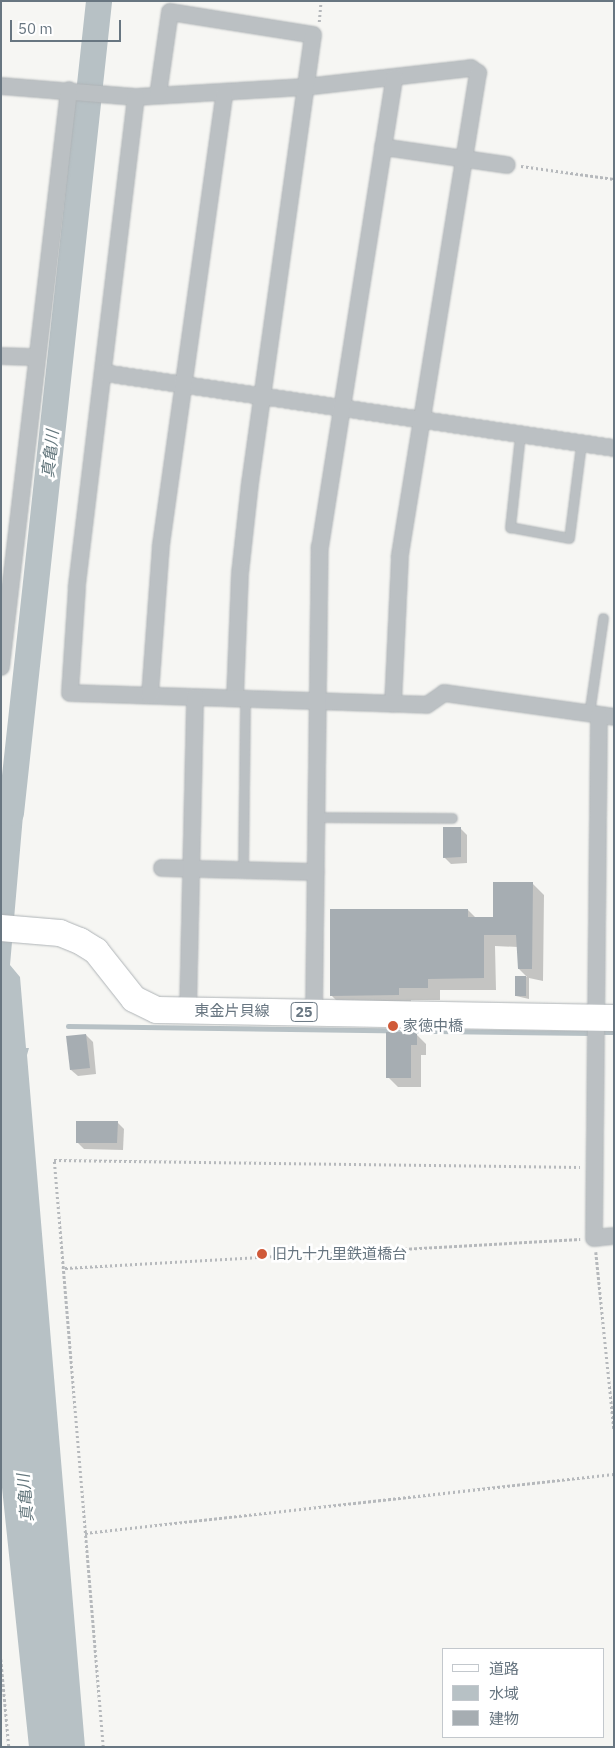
<!DOCTYPE html>
<meta charset="utf-8">
<style>
body{margin:0}
#map{position:relative;width:615px;height:1748px;overflow:hidden;background:#f6f6f3;font-family:"IBM Plex Sans","Noto Sans JP",sans-serif}
div>[style]{position:absolute}
[style*='--x']{left:calc(var(--x)*1px);top:calc(var(--y)*1px);width:calc(var(--w)*1px);rotate:calc(var(--a)*1deg)}
.water>*{inset:0;background:#b7c1c5}
.shadow>*{inset:0;background:#0003}
.stream>*{height:4.5px;margin:-2.25px;padding:0 2.25px;transform-origin:2.25px;border-radius:2.25px;background:#b7c1c5}
.river>*{height:26px;margin:-13px;padding:0 13px;transform-origin:13px;border-radius:13px;background:#b7c1c5}
.building>*{inset:0;background:#a6adb2}
.path>*{height:2.5px;margin-top:-1.25px;transform-origin:0;background:repeating-linear-gradient(90deg,#b6b9bc 0 2.5px,transparent 0 5px)}
.roads{filter:drop-shadow(0 0 1px #afb4b7) drop-shadow(0 0 1px #afb4b7)}
.lane>*{height:9px;margin:-4.5px;padding:0 4.5px;transform-origin:4.5px;border-radius:4.5px;background:#bbc0c3}
.street>*{height:16px;margin:-8px;padding:0 8px;transform-origin:8px;border-radius:8px;background:#bbc0c3}
.primary>*{height:26px;margin:-13px;padding:0 13px;transform-origin:13px;border-radius:13px;background:#fff}
.dots>*{width:14px;height:14px;translate:-50% -50%;box-sizing:border-box;border:2px solid #fff;border-radius:50%}
span{translate:-50% -50%;white-space:nowrap;text-align:center;line-height:1.15;-webkit-text-stroke:5px #fff;paint-order:stroke}
.shield-label span{padding:1px 4px;background:#fff;border:1px solid;border-radius:4px;-webkit-text-stroke-width:0}
.shield-label{font-size:14px;color:#687681;font-weight:700}
.street-label{font-size:15px;color:#687681}
.poi-label{font-size:15px;color:#687681}
.left{translate:0 -50%;text-align:left}
.water-label{font-size:16px;color:#64777d;font-style:italic}
.frame{position:absolute;inset:0;border:2px solid #687681;pointer-events:none}
.legend{position:absolute;left:442px;top:1648px;width:162px;height:90px;box-sizing:border-box;background:#fff;border:1px solid #c3c8cd;margin:0;padding:6px 9px;list-style:none;font-size:15px;color:#687681}
.legend li{display:flex;align-items:center;gap:10px;height:25px}
.legend b{width:25px;border:1px solid #c3c8cd}
.scale{position:absolute;left:10px;top:20px;width:111px;height:22px;box-sizing:border-box;border:2px solid #687681;border-top:0;padding-left:6px;font-size:15px;line-height:18px;white-space:nowrap;color:#687681;-webkit-text-stroke:4px #fff;paint-order:stroke}
</style>
<div id="map">
<div class="water">
<i style="clip-path:polygon(6px 778px,26px 781px,10px 965px,20px 977px,26px 1048px,29px 1048px,27px 1055px,85px 1747px,29px 1747px,1px 1478px,1px 816px)"></i>
</div>
<div class="shadow">
<i style="clip-path:polygon(460px 828px,467px 835px,467px 863px,451px 864px,444px 857px)"></i>
<i style="clip-path:polygon(532px 883px,544px 895px,543px 981px,529px 978px,529px 999px,516px 996px,516px 977px,527px 977px,519px 969px,518px 947px,495px 946px,496px 990px,440px 990px,440px 1000px,411px 1000px,411px 1007px,343px 1007px,331px 995px,468px 910px,476px 918px,494px 918px)"></i>
<i style="clip-path:polygon(416px 1034px,426px 1044px,426px 1055px,421px 1055px,421px 1087px,398px 1087px,388px 1077px)"></i>
<i style="clip-path:polygon(86px 1035px,93px 1042px,96px 1074px,78px 1076px,71px 1070px)"></i>
<i style="clip-path:polygon(117px 1122px,124px 1129px,123px 1150px,84px 1149px,77px 1142px)"></i>
</div>
<div class="stream">
<i style="--x:68;--y:1026;--w:524;--a:0.77"></i>
<i style="--x:599;--y:1033;--w:15;--a:0"></i>
</div>
<div class="river">
<i style="--x:11;--y:813;--w:817;--a:-83.81"></i>
</div>
<div class="building">
<i style="clip-path:polygon(443px 827px,461px 827px,461px 857px,443px 858px)"></i>
<i style="clip-path:polygon(493px 882px,533px 882px,532px 969px,518px 969px,516px 935px,484px 935px,484px 978px,428px 979px,428px 988px,399px 988px,399px 995px,330px 996px,330px 909px,468px 909px,468px 917px,493px 917px)"></i>
<i style="clip-path:polygon(515px 976px,526px 976px,526px 996px,515px 996px)"></i>
<i style="clip-path:polygon(386px 1032px,417px 1032px,417px 1045px,411px 1045px,411px 1078px,386px 1078px)"></i>
<i style="clip-path:polygon(86px 1034px,90px 1068px,70px 1070px,66px 1036px)"></i>
<i style="clip-path:polygon(76px 1121px,118px 1121px,117px 1143px,76px 1143px)"></i>
</div>
<div class="path">
<i style="--x:319;--y:22;--w:21;--a:-85"></i>
<i style="--x:521;--y:166;--w:94;--a:8"></i>
<i style="--x:596;--y:1252;--w:178;--a:84.2"></i>
<i style="--x:65;--y:1268;--w:516;--a:-3.22"></i>
<i style="--x:85;--y:1533;--w:532;--a:-6.36"></i>
<i style="--x:1;--y:1659;--w:88;--a:84.8"></i>
<i style="--x:103;--y:1747;--w:589;--a:-94.77"></i>
<i style="--x:54;--y:1160;--w:526;--a:0.76"></i>
</div>
<div class="roads">
<div class="lane">
<i style="--x:520;--y:435;--w:93;--a:96.2"></i>
<i style="--x:510;--y:527;--w:60;--a:10.6"></i>
<i style="--x:569;--y:538;--w:95;--a:-82.7"></i>
<i style="--x:589;--y:714;--w:97;--a:-81.7"></i>
<i style="--x:317;--y:817;--w:135;--a:0.4"></i>
<i style="--x:243;--y:870;--w:171;--a:-89.3"></i>
</div>
<div class="street">
<i style="--x:1;--y:86;--w:135;--a:4.7"></i>
<i style="--x:136;--y:97;--w:169;--a:-3.4"></i>
<i style="--x:305;--y:87;--w:167;--a:-6.5"></i>
<i style="--x:471;--y:68;--w:9;--a:36"></i>
<i style="--x:478;--y:73;--w:489;--a:99.2"></i>
<i style="--x:400;--y:556;--w:148;--a:92.7"></i>
<i style="--x:158;--y:95;--w:84;--a:-81.8"></i>
<i style="--x:170;--y:12;--w:145;--a:9.1"></i>
<i style="--x:313;--y:35;--w:452;--a:98"></i>
<i style="--x:250;--y:483;--w:91;--a:96.3"></i>
<i style="--x:240;--y:573;--w:125;--a:92.3"></i>
<i style="--x:136;--y:97;--w:494;--a:96.9"></i>
<i style="--x:77;--y:587;--w:106;--a:93.8"></i>
<i style="--x:70;--y:693;--w:357;--a:1.9"></i>
<i style="--x:427;--y:705;--w:21;--a:-35"></i>
<i style="--x:444;--y:693;--w:172;--a:8"></i>
<i style="--x:383;--y:147;--w:125;--a:8.3"></i>
<i style="--x:1;--y:356;--w:36;--a:2"></i>
<i style="--x:104;--y:373;--w:515;--a:8.37"></i>
<i style="--x:1;--y:667;--w:581;--a:-83.28"></i>
<i style="--x:150;--y:695;--w:150;--a:-85.8"></i>
<i style="--x:161;--y:545;--w:457;--a:-82"></i>
<i style="--x:599;--y:715;--w:523;--a:90.55"></i>
<i style="--x:594;--y:1238;--w:20;--a:-6"></i>
<i style="--x:162;--y:868;--w:154;--a:1.5"></i>
<i style="--x:188;--y:1011;--w:314;--a:-88.7"></i>
<i style="--x:314;--y:1012;--w:465;--a:-89.3"></i>
<i style="--x:320;--y:547;--w:475;--a:-81"></i>
</div>
<div class="primary">
<i style="--x:1;--y:928;--w:59;--a:4.8"></i>
<i style="--x:60;--y:933;--w:22;--a:22"></i>
<i style="--x:80;--y:941;--w:19;--a:32"></i>
<i style="--x:96;--y:951;--w:61;--a:51.6"></i>
<i style="--x:134;--y:999;--w:25;--a:26"></i>
<i style="--x:157;--y:1010;--w:457;--a:1"></i>
</div>
</div>
<div class="dots">
<i style="left:393px;top:1026px;background:#d05a39"></i>
<i style="left:262px;top:1254px;background:#d05a39"></i>
</div>
<div class="shield-label">
<span style="left:304px;top:1012px">25</span>
</div>
<div class="street-label">
<span style="left:232px;top:1011px">東金片貝線</span>
</div>
<div class="poi-label">
<span class="left" style="left:403px;top:1026px">家徳中橋</span>
<span class="left" style="left:272px;top:1254px">旧九十九里鉄道橋台</span>
</div>
<div class="water-label">
<span style="left:50px;top:454px;rotate:-84deg">真亀川</span>
<span style="left:25px;top:1498px;rotate:-95deg">真亀川</span>
</div>
<div class="frame"></div>
<ul class="legend">
<li><b style="height:6px;background:#fff"></b>道路</li>
<li><b style="height:14px;background:#b7c1c5"></b>水域</li>
<li><b style="height:14px;background:#a6adb2"></b>建物</li>
</ul>
<div class="scale">50 m</div>
</div>
